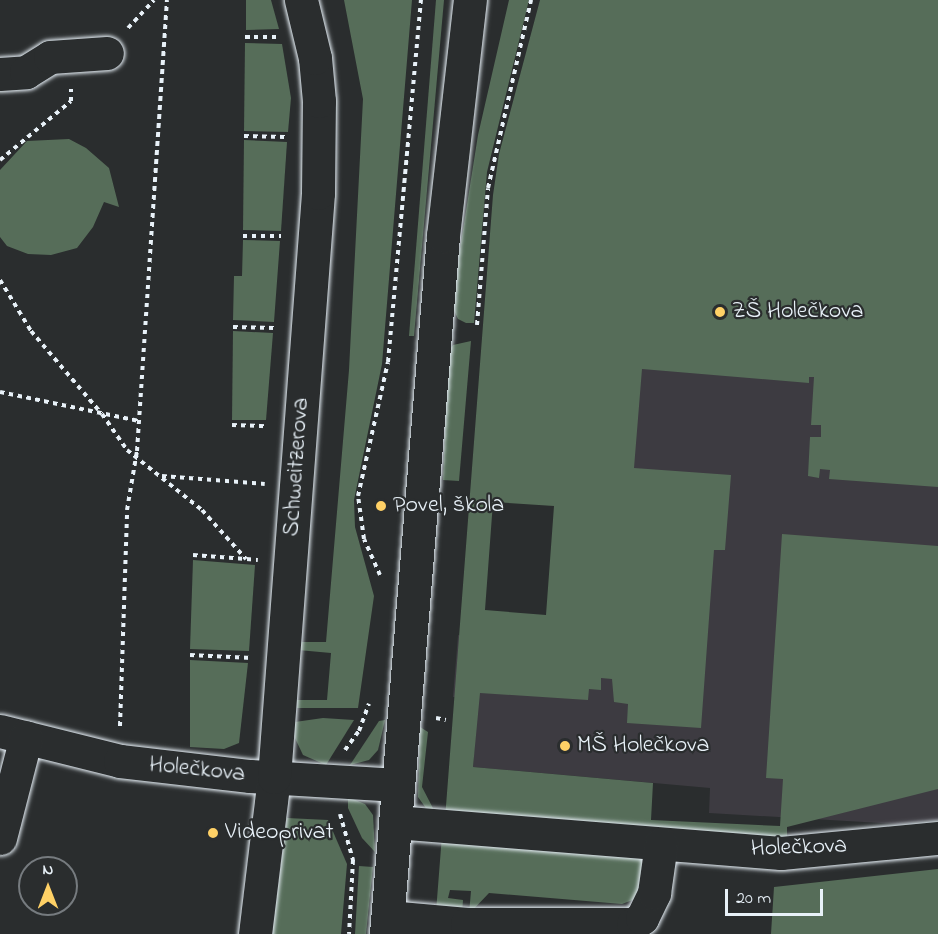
<!DOCTYPE html>
<meta charset="utf-8">
<style>
body{margin:0}
#map{position:relative;width:938px;height:934px;overflow:hidden;background:#2a2d2e;font-family:"Indie Flower",sans-serif}
div>[style]{position:absolute}
[style*='--x']{left:calc(var(--x)*1px);top:calc(var(--y)*1px);width:calc(var(--w)*1px);rotate:calc(var(--a)*1deg)}
.built>*{inset:0;background:#3d3b41}
.green>*{inset:0;background:#566d59}
.path>*{height:4px;margin-top:-2px;transform-origin:0;background:repeating-linear-gradient(90deg,#e8f1f8 0 4.5px,transparent 0 9px)}
.roads{filter:drop-shadow(0 0 2px #e8f1f8) drop-shadow(0 0 2px #e8f1f8)}
.minor>*{height:33px;margin:-16.5px;padding:0 16.5px;transform-origin:16.5px;border-radius:16.5px;background:#2a2d2e}
.dots>*{width:16px;height:16px;translate:-50% -50%;box-sizing:border-box;border:3px solid #2a2d2e;border-radius:50%}
span{translate:-50% -50%;white-space:nowrap;text-align:center;line-height:1.15;-webkit-text-stroke:4.5px #2a2d2e;paint-order:stroke}
.poi-label{font-size:24px;color:#e8f1f8}
.left{translate:0 -50%;text-align:left}
.street-label{font-size:24px;color:#e8f1f8}
.north{position:absolute;left:18px;top:856px;width:60px;height:60px;box-sizing:border-box;background:#2a2d2e;border:2px solid #767b7f;border-radius:50%;rotate:0deg;font-size:16px;font-weight:700;line-height:24px;text-align:center;color:#e8f1f8}
.north::after{content:'';display:block;margin:auto;width:21px;height:27px;background:#ffd166;clip-path:polygon(50% 0,100% 100%,50% 72%,0 100%)}
.scale{position:absolute;left:725px;top:889px;width:98px;height:27px;box-sizing:border-box;border:3px solid #e8f1f8;border-top:0;padding-left:8px;font-size:18px;line-height:21px;white-space:nowrap;color:#e8f1f8;-webkit-text-stroke:4px #2a2d2e;paint-order:stroke}
</style>
<div id="map">
<div class="built">
<i style="clip-path:polygon(661px 0,938px 7px,938px 820px,898px 824px,709px 813px,710px 788px,473px 767px,478px 699px,453px 697px,458px 635px,606px 647px)"></i>
</div>
<div class="green">
<i style="clip-path:polygon(246px 0,271px 0,279px 29px,246px 30px)"></i>
<i style="clip-path:polygon(344px 0,412px 0,382px 364px,354px 500px,355px 527px,374px 596px,358px 708px,297px 708px,297px 700px,327px 700px,331px 653px,298px 650px,299px 642px,326px 642px,349px 370px,363px 99px)"></i>
<i style="clip-path:polygon(436px 0,444px 0,414px 336px,409px 336px)"></i>
<i style="clip-path:polygon(509px 0,529px 0,487px 172px,474px 323px,466px 323px,458px 319px,453px 308px,459px 255px,478px 135px)"></i>
<i style="clip-path:polygon(evenodd,540px 0,938px 0,938px 487px,829px 479px,830px 470px,820px 469px,819px 478px,808px 476px,810px 437px,821px 437px,821px 425px,811px 425px,814px 377px,809px 377px,809px 383px,642px 369px,634px 468px,731px 475px,725px 550px,714px 550px,701px 728px,627px 723px,628px 704px,614px 702px,612px 679px,601px 678px,601px 690px,589px 689px,588px 700px,480px 693px,473px 767px,653px 783px,651px 820px,780px 826px,783px 779px,766px 778px,782px 534px,938px 546px,938px 789px,787px 827px,787px 838px,445px 819px,493px 195px,499px 154px,540px 0,493px 502px,554px 506px,546px 615px,485px 610px,493px 502px)"></i>
<i style="clip-path:polygon(245px 43px,282px 44px,291px 98px,288px 132px,244px 131px)"></i>
<i style="clip-path:polygon(69px 139px,86px 148px,109px 168px,119px 207px,104px 202px,93px 227px,77px 248px,51px 255px,28px 254px,7px 246px,0 237px,0 170px,27px 141px)"></i>
<i style="clip-path:polygon(244px 140px,287px 142px,281px 231px,243px 230px)"></i>
<i style="clip-path:polygon(243px 240px,280px 241px,274px 322px,233px 320px,234px 276px,242px 276px)"></i>
<i style="clip-path:polygon(233px 331px,273px 333px,266px 420px,232px 420px)"></i>
<i style="clip-path:polygon(471px 341px,459px 481px,443px 480px,448px 352px,453px 345px)"></i>
<i style="clip-path:polygon(193px 560px,255px 565px,249px 651px,190px 649px)"></i>
<i style="clip-path:polygon(190px 660px,248px 663px,239px 743px,224px 749px,190px 747px)"></i>
<i style="clip-path:polygon(323px 718px,354px 720px,326px 765px,303px 755px,294px 736px,295px 722px)"></i>
<i style="clip-path:polygon(385px 720px,378px 750px,369px 760px,350px 765px,379px 721px)"></i>
<i style="clip-path:polygon(420px 727px,428px 732px,422px 787px,436px 814px,428px 811px,418px 797px)"></i>
<i style="clip-path:polygon(348px 797px,365px 804px,373px 815px,375px 852px,362px 838px,348px 808px)"></i>
<i style="clip-path:polygon(287px 818px,328px 820px,347px 864px,341px 934px,272px 934px)"></i>
<i style="clip-path:polygon(442px 835px,638px 854px,643px 861px,638px 898px,622px 904px,489px 893px,469px 914px,471px 891px,450px 890px,448px 898px,463px 900px,462px 914px,436px 912px)"></i>
<i style="clip-path:polygon(359px 866px,373px 867px,366px 934px,355px 934px)"></i>
<i style="clip-path:polygon(938px 869px,938px 934px,771px 934px,774px 887px)"></i>
</div>
<div class="path">
<i style="--x:128;--y:28;--w:38;--a:-47"></i>
<i style="--x:245;--y:37;--w:32;--a:0"></i>
<i style="--x:244;--y:136;--w:41;--a:1.4"></i>
<i style="--x:0;--y:160;--w:92;--a:-39.7"></i>
<i style="--x:71;--y:101;--w:12;--a:-90"></i>
<i style="--x:243;--y:236;--w:38;--a:0"></i>
<i style="--x:0;--y:280;--w:60;--a:58.7"></i>
<i style="--x:31;--y:331;--w:109;--a:49.5"></i>
<i style="--x:102;--y:414;--w:44;--a:55.2"></i>
<i style="--x:127;--y:450;--w:96;--a:38.7"></i>
<i style="--x:202;--y:510;--w:66;--a:48.1"></i>
<i style="--x:477;--y:325;--w:137;--a:-85.4"></i>
<i style="--x:488;--y:188;--w:193;--a:-77.1"></i>
<i style="--x:233;--y:327;--w:41;--a:1.4"></i>
<i style="--x:0;--y:392;--w:142;--a:11.8"></i>
<i style="--x:232;--y:425;--w:35;--a:2"></i>
<i style="--x:162;--y:476;--w:103;--a:4.4"></i>
<i style="--x:193;--y:555;--w:65;--a:4.4"></i>
<i style="--x:380;--y:575;--w:39;--a:-114"></i>
<i style="--x:364;--y:539;--w:43;--a:-97.9"></i>
<i style="--x:358;--y:496;--w:137;--a:-77.4"></i>
<i style="--x:388;--y:362;--w:364;--a:-84.8"></i>
<i style="--x:190;--y:655;--w:62;--a:2.8"></i>
<i style="--x:436;--y:718;--w:10;--a:11"></i>
<i style="--x:120;--y:726;--w:216;--a:-88.1"></i>
<i style="--x:127;--y:510;--w:60;--a:-80.4"></i>
<i style="--x:137;--y:451;--w:452;--a:-86.2"></i>
<i style="--x:345;--y:750;--w:24;--a:-54"></i>
<i style="--x:359;--y:731;--w:29;--a:-70"></i>
<i style="--x:340;--y:814;--w:48;--a:74.2"></i>
<i style="--x:353;--y:860;--w:74;--a:93.1"></i>
</div>
<div class="roads">
<div class="minor">
<i style="--x:0;--y:74;--w:26;--a:-4"></i>
<i style="--x:26;--y:72;--w:28;--a:-32"></i>
<i style="--x:50;--y:57;--w:57;--a:-4"></i>
<i style="--x:0;--y:731;--w:124;--a:14"></i>
<i style="--x:120;--y:761;--w:131;--a:6.6"></i>
<i style="--x:250;--y:776;--w:148;--a:3.5"></i>
<i style="--x:395;--y:822;--w:387;--a:4.6"></i>
<i style="--x:781;--y:853;--w:158;--a:-5.5"></i>
<i style="--x:0;--y:838;--w:104;--a:-75.6"></i>
<i style="--x:388;--y:917;--w:79;--a:5.1"></i>
<i style="--x:467;--y:924;--w:166;--a:0"></i>
<i style="--x:633;--y:924;--w:11;--a:-34"></i>
<i style="--x:642;--y:918;--w:28;--a:-64"></i>
<i style="--x:654;--y:893;--w:49;--a:-81.9"></i>
<i style="--x:255;--y:934;--w:158;--a:-83.1"></i>
<i style="--x:274;--y:777;--w:586;--a:-85.69"></i>
<i style="--x:318;--y:193;--w:92;--a:-89.4"></i>
<i style="--x:319;--y:101;--w:43;--a:-95.3"></i>
<i style="--x:315;--y:58;--w:60;--a:-103.6"></i>
<i style="--x:386;--y:934;--w:700;--a:-85.33"></i>
<i style="--x:443;--y:236;--w:238;--a:-83.5"></i>
</div>
</div>
<div class="dots">
<i style="left:720px;top:312px;background:#ffd166"></i>
<i style="left:381px;top:506px;background:#ffd166"></i>
<i style="left:565px;top:746px;background:#ffd166"></i>
<i style="left:213px;top:833px;background:#ffd166"></i>
</div>
<div class="poi-label">
<span class="left" style="left:732px;top:312px">ZŠ Holečkova</span>
<span class="left" style="left:393px;top:506px">Povel, škola</span>
<span class="left" style="left:577px;top:746px">MŠ Holečkova</span>
<span class="left" style="left:225px;top:833px">Videoprivat</span>
</div>
<div class="street-label">
<span style="left:297px;top:467px;rotate:-86deg">Schweitzerova</span>
<span style="left:197px;top:770px;rotate:6deg">Holečkova</span>
<span style="left:799px;top:848px;rotate:-2deg">Holečkova</span>
</div>
<div class="north">N</div>
<div class="scale">20 m</div>
</div>
